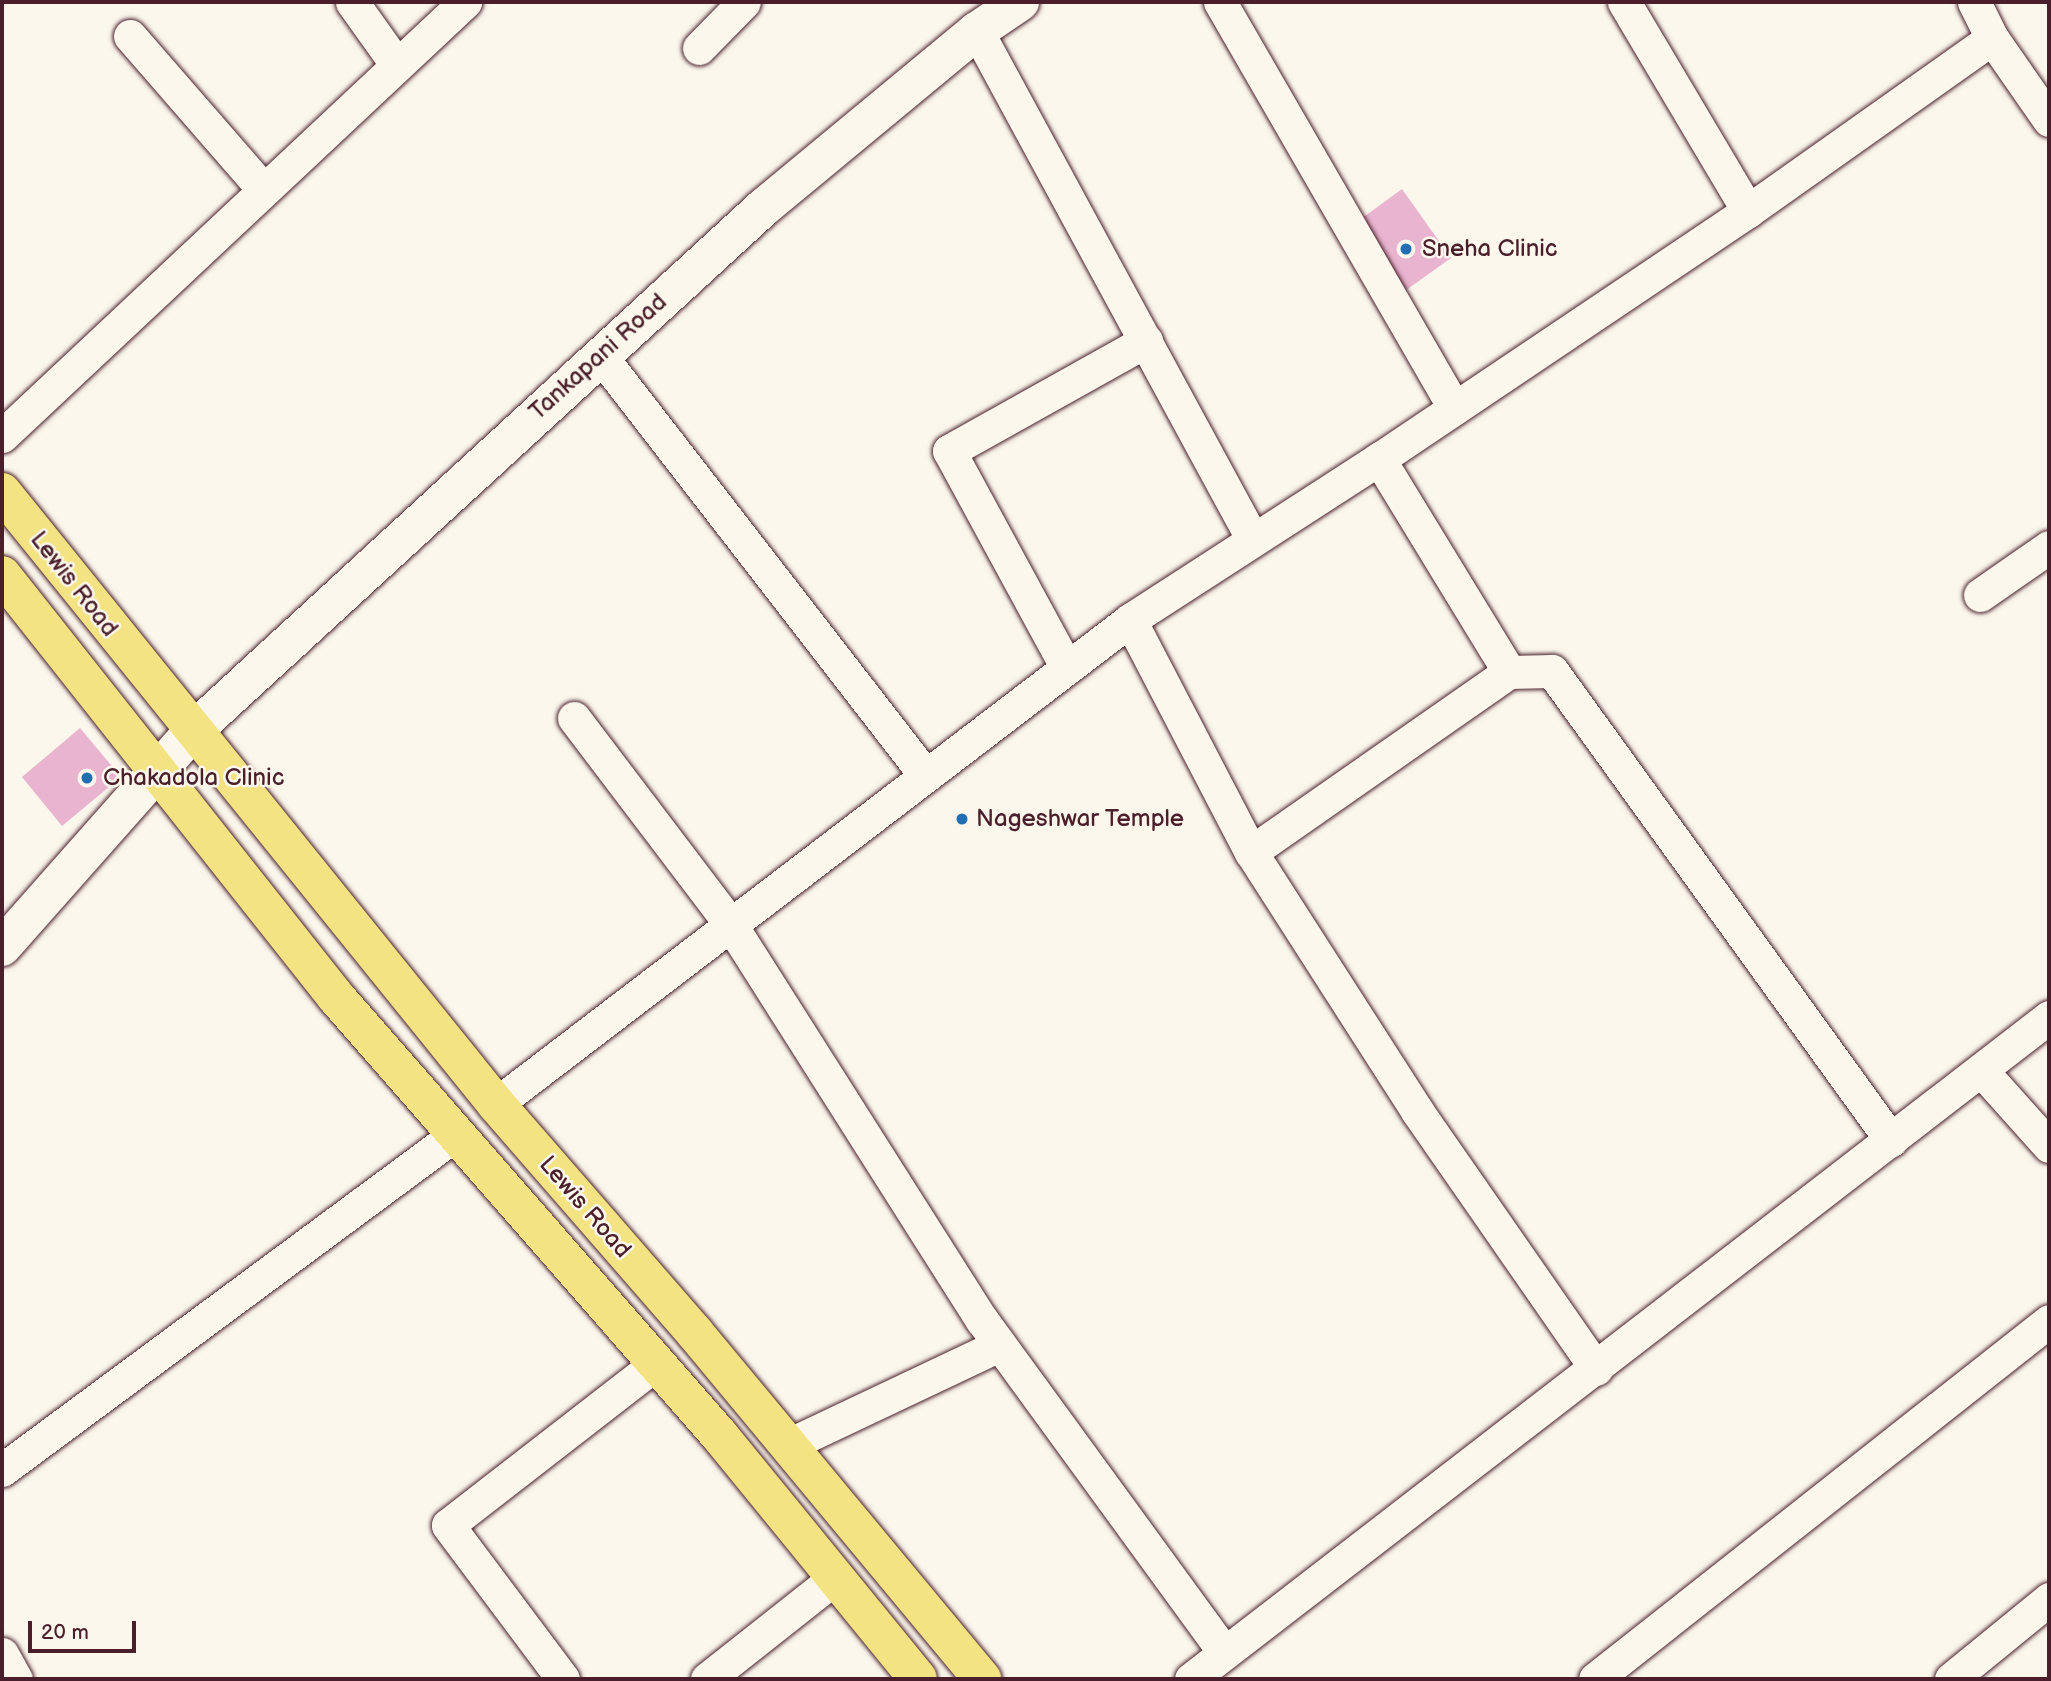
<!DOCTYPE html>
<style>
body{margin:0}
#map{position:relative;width:2051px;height:1681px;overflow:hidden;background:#fbf7ec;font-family:"Balsamiq Sans",sans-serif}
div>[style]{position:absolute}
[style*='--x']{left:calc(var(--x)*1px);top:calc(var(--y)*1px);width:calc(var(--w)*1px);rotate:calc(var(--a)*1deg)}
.building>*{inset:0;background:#e9b4cf}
.roads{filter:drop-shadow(0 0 2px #4a1f2b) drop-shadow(0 0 2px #4a1f2b)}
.street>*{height:33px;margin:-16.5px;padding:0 16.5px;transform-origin:16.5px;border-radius:16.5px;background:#fbf7ec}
.secondary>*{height:38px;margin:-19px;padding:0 19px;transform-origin:19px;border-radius:19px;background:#fbf7ec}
.primary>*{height:38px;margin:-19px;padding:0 19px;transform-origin:19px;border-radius:19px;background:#f4e382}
.dots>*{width:19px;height:19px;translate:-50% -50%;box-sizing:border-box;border:4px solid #fbf7ec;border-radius:50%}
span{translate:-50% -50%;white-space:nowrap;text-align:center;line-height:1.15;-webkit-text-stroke:5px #fbf7ec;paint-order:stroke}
.poi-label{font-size:24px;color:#4a1f2b}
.left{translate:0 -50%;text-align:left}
.street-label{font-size:24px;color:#4a1f2b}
.frame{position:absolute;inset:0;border:4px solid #4a1f2b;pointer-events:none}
.scale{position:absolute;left:28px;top:1621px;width:108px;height:32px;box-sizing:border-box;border:4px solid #4a1f2b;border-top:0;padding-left:9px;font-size:21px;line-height:24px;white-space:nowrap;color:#4a1f2b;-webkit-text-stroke:5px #fbf7ec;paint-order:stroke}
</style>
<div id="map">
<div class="building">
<i style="clip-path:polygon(1402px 189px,1451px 258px,1402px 293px,1354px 224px)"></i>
<i style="clip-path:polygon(80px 728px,121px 777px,62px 826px,22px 777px)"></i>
</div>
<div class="roads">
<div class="street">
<i style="--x:352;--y:2;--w:77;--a:54.5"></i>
<i style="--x:1220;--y:2;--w:469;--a:60"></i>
<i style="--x:1624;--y:2;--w:243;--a:59.3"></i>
<i style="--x:1974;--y:2;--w:40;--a:63.4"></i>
<i style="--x:1992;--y:38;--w:100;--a:55.2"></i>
<i style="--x:977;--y:31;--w:579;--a:61.53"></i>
<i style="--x:130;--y:36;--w:204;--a:49"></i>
<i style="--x:699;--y:48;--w:64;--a:-45.6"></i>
<i style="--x:600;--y:355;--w:532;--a:52.25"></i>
<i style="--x:2;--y:436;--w:635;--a:-43.15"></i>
<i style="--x:1379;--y:459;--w:250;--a:58.6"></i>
<i style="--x:1980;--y:595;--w:84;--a:-34.8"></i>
<i style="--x:1130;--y:620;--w:262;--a:62.5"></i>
<i style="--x:1251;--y:852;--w:308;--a:57.3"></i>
<i style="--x:1417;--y:1111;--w:314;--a:55.2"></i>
<i style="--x:1067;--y:668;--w:247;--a:-118.5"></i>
<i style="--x:949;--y:451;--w:226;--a:-29.2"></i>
<i style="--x:574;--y:718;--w:260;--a:52.8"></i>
<i style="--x:731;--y:925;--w:468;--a:57.6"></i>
<i style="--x:982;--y:1320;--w:411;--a:53.9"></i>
<i style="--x:1251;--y:852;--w:315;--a:-34.9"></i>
<i style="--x:1509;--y:672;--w:43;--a:-1.3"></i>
<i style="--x:1552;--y:671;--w:579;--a:54.14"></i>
<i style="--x:1981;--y:1070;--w:102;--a:48.2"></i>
<i style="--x:496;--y:1104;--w:798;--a:-37.36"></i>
<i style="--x:1130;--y:620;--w:297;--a:-32.9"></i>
<i style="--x:1379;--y:459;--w:445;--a:-33.9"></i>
<i style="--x:1748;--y:211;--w:299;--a:-35.3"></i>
<i style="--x:788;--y:1445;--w:234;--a:-25.3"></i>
<i style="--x:2;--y:1470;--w:565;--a:-36.5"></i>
<i style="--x:2;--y:1654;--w:29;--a:61"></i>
<i style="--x:563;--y:1679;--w:192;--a:-126.8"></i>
<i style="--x:448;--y:1525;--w:264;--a:-37.8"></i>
<i style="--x:707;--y:1679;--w:163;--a:-38.3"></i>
<i style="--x:1191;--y:1679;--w:1084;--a:-37.65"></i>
<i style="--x:1595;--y:1679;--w:578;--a:-38.26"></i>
<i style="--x:1951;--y:1679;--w:127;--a:-39.2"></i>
</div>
<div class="secondary">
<i style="--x:2;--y:947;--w:287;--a:-48.5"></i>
<i style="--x:192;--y:732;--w:776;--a:-42.55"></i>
<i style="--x:764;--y:207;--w:276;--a:-39.6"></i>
<i style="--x:977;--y:31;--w:52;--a:-34"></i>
</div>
<div class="primary">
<i style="--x:2;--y:492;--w:786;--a:51.09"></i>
<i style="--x:496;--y:1104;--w:303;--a:49"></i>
<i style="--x:695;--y:1333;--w:450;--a:50.3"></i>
<i style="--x:2;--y:575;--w:538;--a:51.64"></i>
<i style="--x:336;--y:997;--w:583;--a:48.82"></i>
<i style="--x:720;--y:1436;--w:313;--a:50.8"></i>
</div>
</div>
<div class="dots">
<i style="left:1406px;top:249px;background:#1f6fb2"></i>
<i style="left:87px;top:778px;background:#1f6fb2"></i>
<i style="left:962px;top:819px;background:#1f6fb2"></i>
</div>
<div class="poi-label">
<span class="left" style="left:1422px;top:249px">Sneha Clinic</span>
<span class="left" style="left:103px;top:778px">Chakadola Clinic</span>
<span class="left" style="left:976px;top:819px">Nageshwar Temple</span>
</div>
<div class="street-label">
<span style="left:598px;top:357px;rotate:-42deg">Tankapani Road</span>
<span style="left:74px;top:584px;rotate:52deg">Lewis Road</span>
<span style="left:585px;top:1207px;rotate:49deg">Lewis Road</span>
</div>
<div class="frame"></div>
<div class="scale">20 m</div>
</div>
